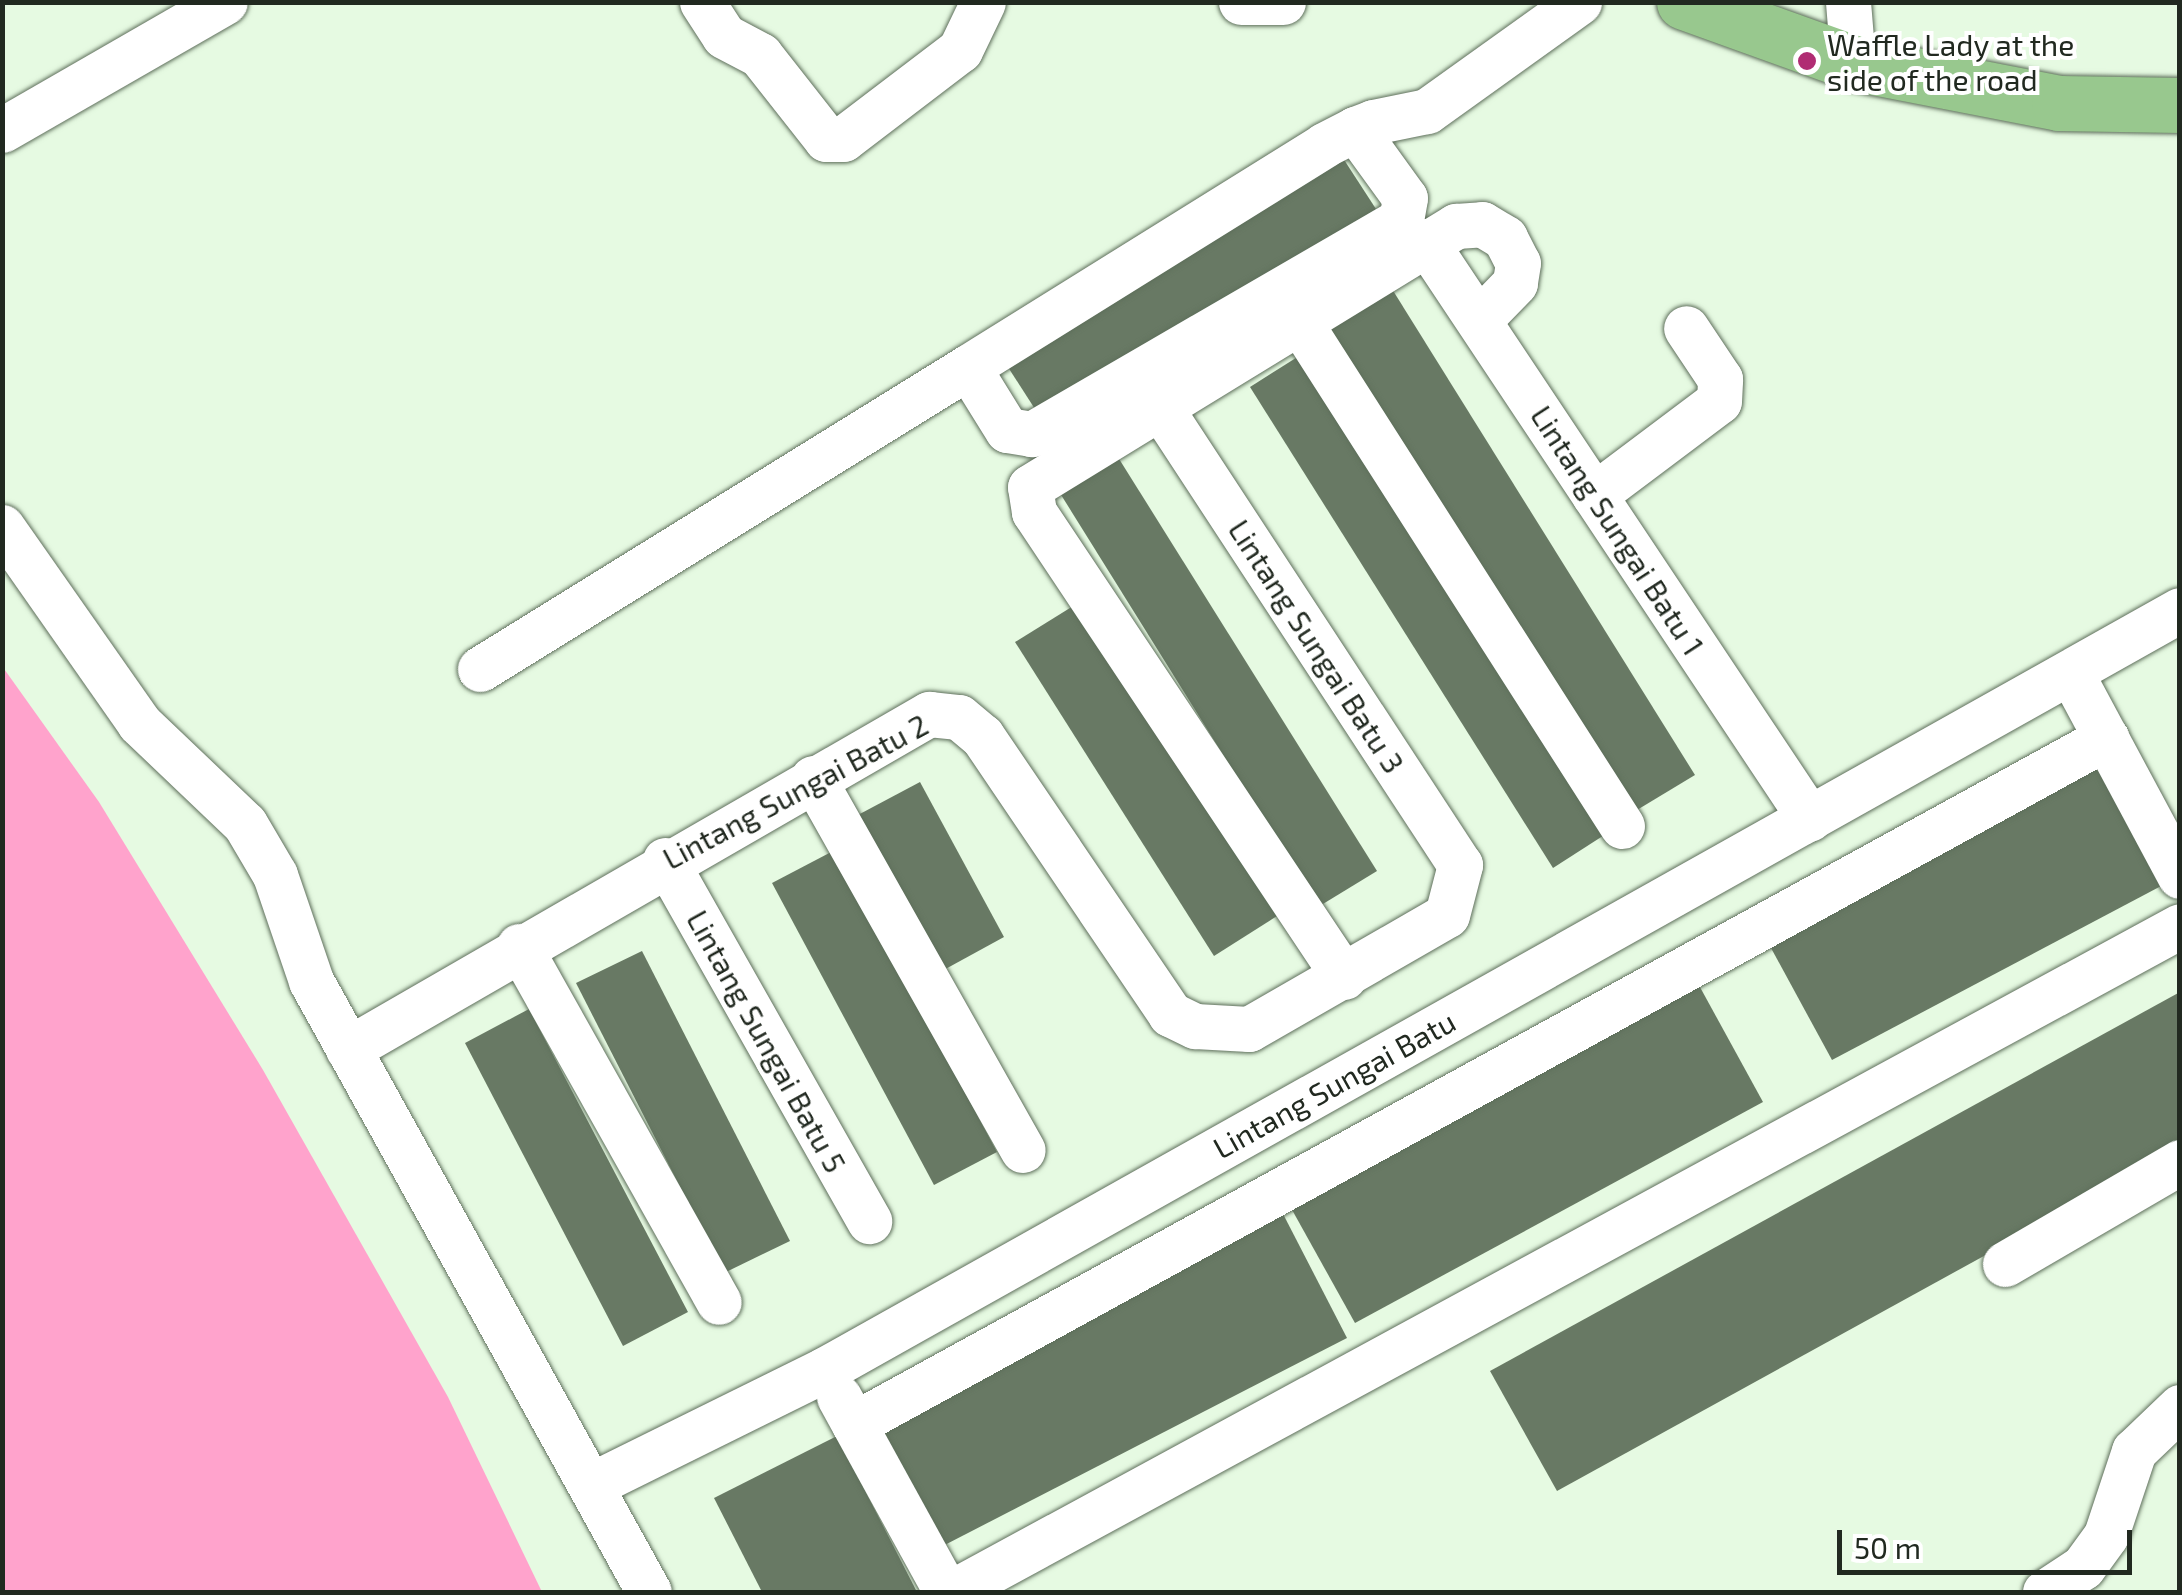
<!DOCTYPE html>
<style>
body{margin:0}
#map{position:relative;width:2182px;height:1595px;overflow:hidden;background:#e6fae2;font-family:"Exo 2",sans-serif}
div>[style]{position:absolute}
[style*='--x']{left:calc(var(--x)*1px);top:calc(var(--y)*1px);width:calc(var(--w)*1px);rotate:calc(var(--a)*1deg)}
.water>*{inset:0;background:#ffa3cc}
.building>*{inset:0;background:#687964}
.roads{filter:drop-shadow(0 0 2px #5e6f5b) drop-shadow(0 0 2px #5e6f5b)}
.minor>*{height:45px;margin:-22.5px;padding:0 22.5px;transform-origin:22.5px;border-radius:22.5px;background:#fff}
.major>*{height:55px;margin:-27.5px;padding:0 27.5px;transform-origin:27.5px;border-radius:27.5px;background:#98c88e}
.dots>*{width:28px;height:28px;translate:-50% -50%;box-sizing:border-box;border:5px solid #fff;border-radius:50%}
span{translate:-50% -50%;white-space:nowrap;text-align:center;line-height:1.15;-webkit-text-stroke:8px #fff;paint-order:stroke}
.poi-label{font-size:30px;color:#212920}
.left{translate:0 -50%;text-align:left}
.street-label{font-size:30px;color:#212920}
.frame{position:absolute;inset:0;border:5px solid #212920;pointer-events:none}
.scale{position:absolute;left:1837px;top:1530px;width:295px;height:45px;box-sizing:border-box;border:5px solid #212920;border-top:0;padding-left:12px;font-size:30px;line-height:35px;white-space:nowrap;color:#212920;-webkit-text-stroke:8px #fff;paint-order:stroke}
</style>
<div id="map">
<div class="water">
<i style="clip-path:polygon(2px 666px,99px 802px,263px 1070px,448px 1397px,542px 1592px,3px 1592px)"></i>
</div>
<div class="building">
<i style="clip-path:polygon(1339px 152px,1376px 209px,1042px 420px,1006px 364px)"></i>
<i style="clip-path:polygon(1392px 289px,1695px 775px,1632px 813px,1329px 328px)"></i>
<i style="clip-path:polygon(1307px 351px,1609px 832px,1553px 868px,1250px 387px)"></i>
<i style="clip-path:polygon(1116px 454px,1377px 871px,1318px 907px,1058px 490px)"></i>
<i style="clip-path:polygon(1078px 603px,1277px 916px,1214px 956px,1015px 642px)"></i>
<i style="clip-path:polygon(2096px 762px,2163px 885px,1832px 1060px,1765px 937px)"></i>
<i style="clip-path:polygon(920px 782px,1004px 937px,940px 972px,856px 816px)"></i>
<i style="clip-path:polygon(835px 850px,997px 1152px,934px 1185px,772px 883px)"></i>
<i style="clip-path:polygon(642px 951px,790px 1241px,724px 1273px,576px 983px)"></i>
<i style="clip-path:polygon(1695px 978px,1763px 1102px,1355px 1323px,1286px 1199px)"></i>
<i style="clip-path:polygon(2180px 992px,2180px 1148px,1557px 1491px,1490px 1371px)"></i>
<i style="clip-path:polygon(529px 1009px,688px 1312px,623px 1346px,465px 1043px)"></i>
<i style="clip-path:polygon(1281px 1210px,1347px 1338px,933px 1551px,866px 1424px)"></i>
<i style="clip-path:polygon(837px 1436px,917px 1592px,762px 1592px,714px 1498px)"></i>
</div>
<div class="roads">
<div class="minor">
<i style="--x:702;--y:2;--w:40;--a:57.1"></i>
<i style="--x:724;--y:36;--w:41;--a:27.8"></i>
<i style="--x:760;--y:55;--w:107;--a:51.8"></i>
<i style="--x:826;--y:139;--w:17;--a:0"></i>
<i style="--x:843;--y:139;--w:147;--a:-37.3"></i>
<i style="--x:960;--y:50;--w:53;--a:-64.4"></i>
<i style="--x:1241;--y:2;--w:42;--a:0"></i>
<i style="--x:1848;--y:2;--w:61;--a:85.3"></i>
<i style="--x:1355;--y:129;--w:85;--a:54.1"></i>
<i style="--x:1405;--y:198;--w:22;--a:100"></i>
<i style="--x:1401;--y:220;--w:427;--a:149.9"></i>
<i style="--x:1032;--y:434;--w:25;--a:-171"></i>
<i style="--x:1007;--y:430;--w:74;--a:-121.8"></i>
<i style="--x:968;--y:367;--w:420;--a:-31.9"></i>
<i style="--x:1324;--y:145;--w:35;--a:-27"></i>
<i style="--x:1355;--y:129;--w:19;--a:-21"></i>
<i style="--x:1373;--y:122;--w:55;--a:-11.5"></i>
<i style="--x:1427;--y:111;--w:187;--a:-35.6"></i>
<i style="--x:2;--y:130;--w:257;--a:-29.9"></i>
<i style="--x:1425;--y:241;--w:694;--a:56.33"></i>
<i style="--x:1297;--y:318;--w:603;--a:57.39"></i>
<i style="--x:1594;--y:495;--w:156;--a:-36.9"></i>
<i style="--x:1719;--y:401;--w:22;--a:-87"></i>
<i style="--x:1720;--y:379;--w:61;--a:-123.7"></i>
<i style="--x:2;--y:527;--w:239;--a:55"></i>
<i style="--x:139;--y:723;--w:146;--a:43.6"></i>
<i style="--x:245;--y:824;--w:59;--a:59.5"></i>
<i style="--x:275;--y:875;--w:112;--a:71.2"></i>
<i style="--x:311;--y:981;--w:698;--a:61.05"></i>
<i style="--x:480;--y:669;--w:574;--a:-31.75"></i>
<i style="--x:2072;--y:675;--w:228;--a:61.8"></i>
<i style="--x:813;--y:778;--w:427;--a:60.6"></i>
<i style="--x:665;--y:860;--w:415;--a:60.5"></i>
<i style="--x:519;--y:946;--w:408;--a:60.7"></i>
<i style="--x:1344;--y:977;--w:559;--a:-123.69"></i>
<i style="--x:1034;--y:512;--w:25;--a:-99"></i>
<i style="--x:1030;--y:487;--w:500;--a:-31.5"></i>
<i style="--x:1456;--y:226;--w:26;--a:-4"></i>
<i style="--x:1482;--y:224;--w:27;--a:31"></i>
<i style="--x:1505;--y:238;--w:28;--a:63"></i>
<i style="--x:1518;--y:263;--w:20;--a:99"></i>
<i style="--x:1515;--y:283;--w:50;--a:134.2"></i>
<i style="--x:348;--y:1049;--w:671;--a:-29.97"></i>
<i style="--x:929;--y:714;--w:30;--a:6"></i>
<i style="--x:959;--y:717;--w:30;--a:40"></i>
<i style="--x:982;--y:736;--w:336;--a:55.9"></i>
<i style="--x:1170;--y:1014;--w:28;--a:26"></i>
<i style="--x:1195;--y:1026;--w:54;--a:3.2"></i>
<i style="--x:1249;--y:1029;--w:228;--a:-29.9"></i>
<i style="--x:1447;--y:915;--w:52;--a:-75.4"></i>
<i style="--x:1460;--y:865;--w:551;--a:-123.23"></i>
<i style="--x:2005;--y:1264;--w:203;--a:-30.2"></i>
<i style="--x:839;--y:1397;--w:222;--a:61.2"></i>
<i style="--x:854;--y:1424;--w:1428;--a:-28.72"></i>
<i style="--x:591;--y:1485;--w:260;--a:-26.3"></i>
<i style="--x:824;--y:1370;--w:1554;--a:-29.27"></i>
<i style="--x:952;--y:1592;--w:1397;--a:-28.47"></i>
<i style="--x:2045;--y:1592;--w:45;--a:-33.3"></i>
<i style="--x:2083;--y:1567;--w:39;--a:-54"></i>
<i style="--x:2106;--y:1535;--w:89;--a:-71.6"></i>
<i style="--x:2134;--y:1451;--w:64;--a:-43.7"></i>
</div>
<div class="major">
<i style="--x:1684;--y:2;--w:180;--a:19.8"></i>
<i style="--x:1853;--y:63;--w:210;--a:11"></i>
<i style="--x:2059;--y:103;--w:121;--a:0.9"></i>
</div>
</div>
<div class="dots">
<i style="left:1807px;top:61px;background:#b02c73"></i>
</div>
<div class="poi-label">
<span class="left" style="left:1827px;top:61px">Waffle Lady at the<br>side of the road</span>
</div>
<div class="street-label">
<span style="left:1618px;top:530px;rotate:57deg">Lintang Sungai Batu 1</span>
<span style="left:1317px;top:646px;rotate:57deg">Lintang Sungai Batu 3</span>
<span style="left:795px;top:791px;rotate:-28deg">Lintang Sungai Batu 2</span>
<span style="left:767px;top:1041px;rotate:61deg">Lintang Sungai Batu 5</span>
<span style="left:1334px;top:1084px;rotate:-29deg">Lintang Sungai Batu</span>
</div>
<div class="frame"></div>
<div class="scale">50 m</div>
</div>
